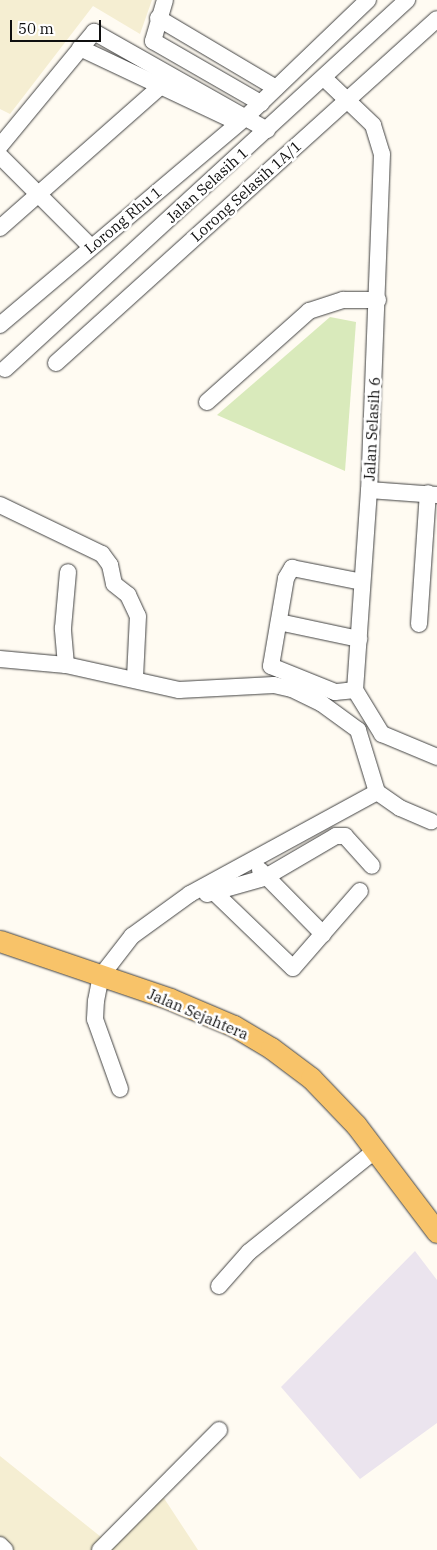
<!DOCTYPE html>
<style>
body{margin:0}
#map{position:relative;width:437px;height:1550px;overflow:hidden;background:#fffbf2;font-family:"IBM Plex Serif",serif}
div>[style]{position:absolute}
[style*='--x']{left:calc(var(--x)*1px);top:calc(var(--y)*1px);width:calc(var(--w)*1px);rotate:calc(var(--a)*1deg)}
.industrial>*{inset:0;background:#ebe4ee}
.farmland>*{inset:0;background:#f5eed2}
.green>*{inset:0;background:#d9eabb}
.roads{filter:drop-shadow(0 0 1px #424242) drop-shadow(0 0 1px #424242)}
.minor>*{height:16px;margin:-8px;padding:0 8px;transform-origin:8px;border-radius:8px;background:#fff}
.major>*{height:21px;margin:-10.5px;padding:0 10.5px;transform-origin:10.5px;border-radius:10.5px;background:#f8c369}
span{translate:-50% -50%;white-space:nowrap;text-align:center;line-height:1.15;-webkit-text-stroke:5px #fff;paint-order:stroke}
.street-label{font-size:15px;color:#0f0f0f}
.scale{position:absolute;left:10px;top:20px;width:91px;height:22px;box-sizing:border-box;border:2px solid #0f0f0f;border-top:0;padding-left:6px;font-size:15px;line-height:18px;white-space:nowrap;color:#0f0f0f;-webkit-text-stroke:4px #fff;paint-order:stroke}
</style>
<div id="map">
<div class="industrial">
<i style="clip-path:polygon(415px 1251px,437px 1280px,437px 1423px,360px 1479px,281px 1387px)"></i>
</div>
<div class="farmland">
<i style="clip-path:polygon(0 0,152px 0,140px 34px,93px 6px,10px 114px,0 109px)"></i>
<i style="clip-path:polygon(0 1456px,111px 1545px,156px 1486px,198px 1550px,0 1550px)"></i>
</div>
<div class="green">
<i style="clip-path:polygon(330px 317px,356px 322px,345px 471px,217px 415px)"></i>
</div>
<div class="roads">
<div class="minor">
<i style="--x:165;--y:0;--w:43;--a:106.3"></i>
<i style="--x:153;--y:41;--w:125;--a:29.9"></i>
<i style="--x:158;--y:18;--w:137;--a:30.7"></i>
<i style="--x:80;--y:48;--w:164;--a:25.3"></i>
<i style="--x:324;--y:78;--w:68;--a:43.8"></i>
<i style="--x:373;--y:125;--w:30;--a:73"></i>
<i style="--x:382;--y:154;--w:336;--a:92.2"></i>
<i style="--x:369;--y:490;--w:200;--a:94"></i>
<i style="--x:355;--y:690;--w:52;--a:58.5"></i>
<i style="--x:382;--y:734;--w:60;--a:22.7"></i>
<i style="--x:0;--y:146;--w:148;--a:-50.5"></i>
<i style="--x:94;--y:32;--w:199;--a:29.5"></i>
<i style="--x:0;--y:156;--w:129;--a:45"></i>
<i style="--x:0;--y:228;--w:215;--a:-41.4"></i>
<i style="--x:0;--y:325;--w:322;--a:-40.2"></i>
<i style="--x:246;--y:117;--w:169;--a:-43.8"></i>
<i style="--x:56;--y:363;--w:513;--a:-42.08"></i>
<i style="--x:5;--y:369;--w:546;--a:-42.55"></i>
<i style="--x:207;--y:402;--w:137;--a:-41.7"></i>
<i style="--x:309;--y:311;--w:36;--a:-18"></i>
<i style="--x:343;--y:300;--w:35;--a:0"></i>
<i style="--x:369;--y:490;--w:68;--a:4.2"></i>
<i style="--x:0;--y:505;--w:113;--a:25.7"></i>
<i style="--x:102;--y:554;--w:14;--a:54"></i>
<i style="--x:110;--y:565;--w:19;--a:78"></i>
<i style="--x:114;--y:584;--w:18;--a:38"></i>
<i style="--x:128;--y:595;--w:23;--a:65"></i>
<i style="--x:138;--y:616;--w:62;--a:92.8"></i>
<i style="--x:279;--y:622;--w:82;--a:12"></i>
<i style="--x:419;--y:624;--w:131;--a:-86.1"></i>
<i style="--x:0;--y:659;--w:66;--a:5.2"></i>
<i style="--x:66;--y:665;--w:116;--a:12.5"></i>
<i style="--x:179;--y:690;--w:95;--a:-3"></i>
<i style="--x:274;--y:685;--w:18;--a:13"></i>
<i style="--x:292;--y:689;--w:32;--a:26"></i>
<i style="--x:321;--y:703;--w:46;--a:36.1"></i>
<i style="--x:358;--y:730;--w:65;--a:73"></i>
<i style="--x:66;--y:665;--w:37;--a:-95"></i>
<i style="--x:63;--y:628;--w:56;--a:-84.9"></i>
<i style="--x:355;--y:690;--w:20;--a:174"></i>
<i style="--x:335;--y:692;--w:69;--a:-157.9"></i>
<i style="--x:271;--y:666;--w:89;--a:-80.3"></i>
<i style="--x:286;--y:578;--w:12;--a:-59"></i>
<i style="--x:292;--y:568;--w:71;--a:11.3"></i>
<i style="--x:377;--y:792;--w:28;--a:35"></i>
<i style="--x:400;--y:808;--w:34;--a:23"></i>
<i style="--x:260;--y:870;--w:90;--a:45.5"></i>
<i style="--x:215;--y:893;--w:108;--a:43.9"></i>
<i style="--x:293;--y:968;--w:102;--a:-49"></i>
<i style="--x:207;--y:894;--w:59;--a:-15.7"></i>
<i style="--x:264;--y:878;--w:83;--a:-30.3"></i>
<i style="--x:336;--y:836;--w:9;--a:0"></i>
<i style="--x:345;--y:836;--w:40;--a:48"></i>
<i style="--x:120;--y:1089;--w:74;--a:-109.7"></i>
<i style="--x:95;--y:1019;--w:18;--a:-87"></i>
<i style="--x:96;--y:1001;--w:25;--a:-79"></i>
<i style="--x:101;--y:976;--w:51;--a:-52.2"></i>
<i style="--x:132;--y:936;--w:72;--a:-35.9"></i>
<i style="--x:190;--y:894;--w:213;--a:-28.6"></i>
<i style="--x:219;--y:1286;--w:45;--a:-48.6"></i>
<i style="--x:249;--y:1252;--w:163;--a:-38.8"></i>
<i style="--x:0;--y:1545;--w:7;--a:45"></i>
<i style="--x:100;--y:1550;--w:169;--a:-45.2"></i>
</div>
<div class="major">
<i style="--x:0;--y:941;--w:180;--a:18.8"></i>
<i style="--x:170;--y:999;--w:69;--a:22.9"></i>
<i style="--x:234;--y:1026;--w:43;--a:30.7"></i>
<i style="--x:271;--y:1048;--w:50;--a:36.9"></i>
<i style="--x:311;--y:1078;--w:65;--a:46.2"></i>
<i style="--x:356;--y:1125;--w:134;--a:52.9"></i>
</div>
</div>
<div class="street-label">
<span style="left:207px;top:185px;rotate:-42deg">Jalan Selasih 1</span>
<span style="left:246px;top:191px;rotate:-42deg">Lorong Selasih 1A/1</span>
<span style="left:123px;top:220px;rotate:-40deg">Lorong Rhu 1</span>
<span style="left:372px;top:429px;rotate:-87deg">Jalan Selasih 6</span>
<span style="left:198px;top:1014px;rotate:23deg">Jalan Sejahtera</span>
</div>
<div class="scale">50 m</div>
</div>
